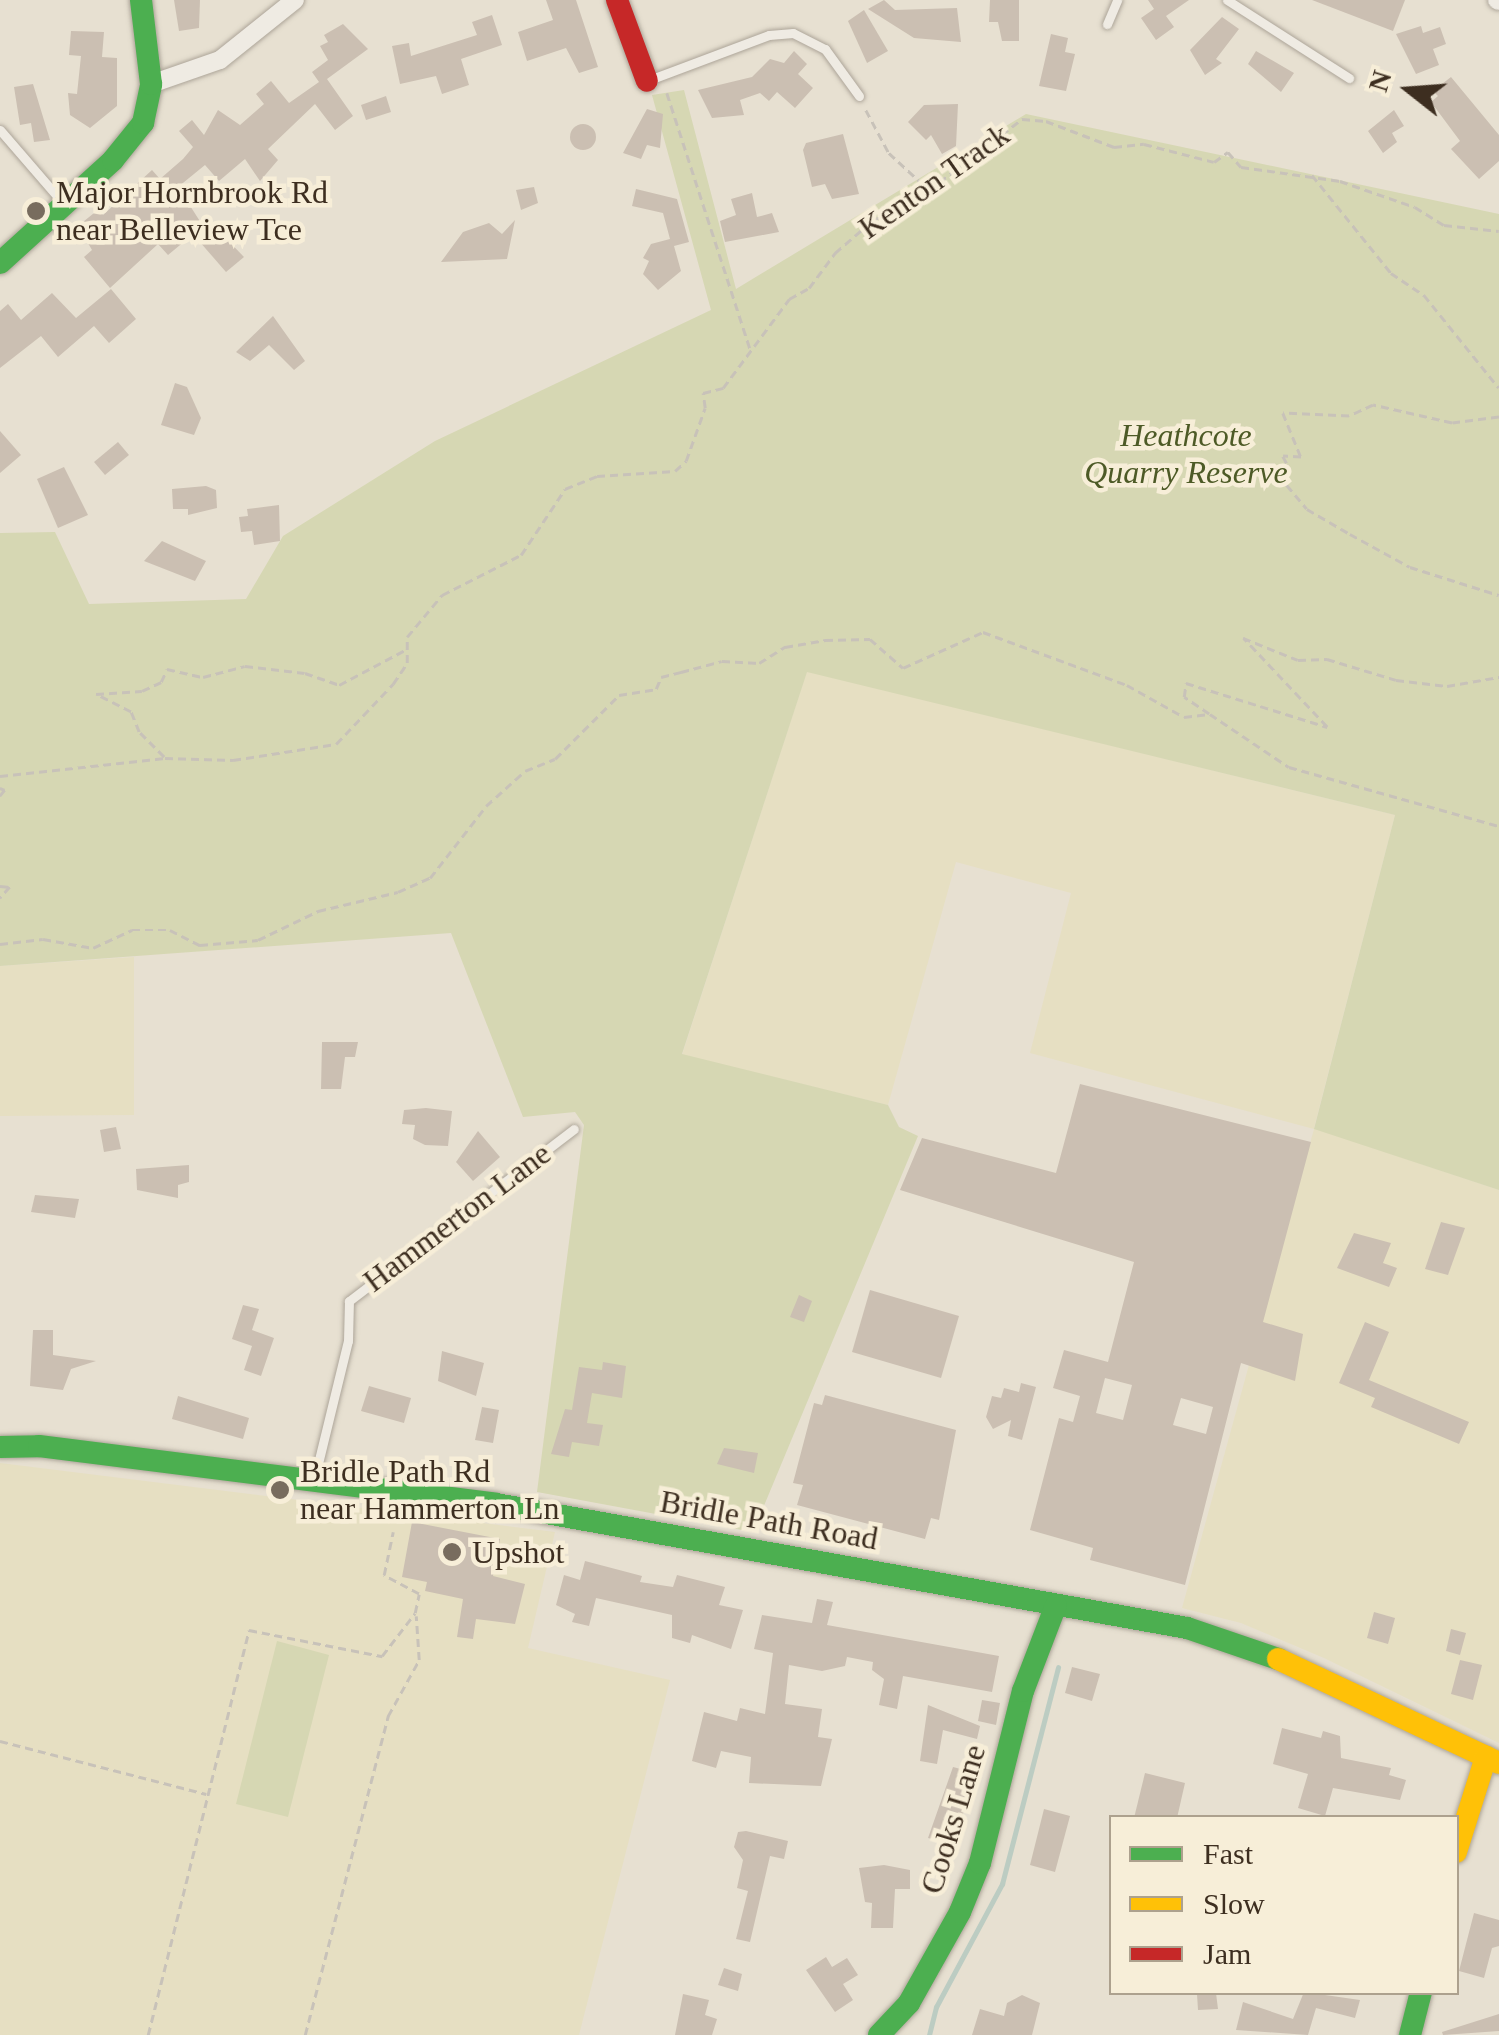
<!DOCTYPE html>
<style>
body{margin:0}
#map{position:relative;width:1499px;height:2035px;overflow:hidden;background:#e7e0d1;font-family:"Times New Roman",serif}
div>[style]{position:absolute}
[style*='--x']{left:calc(var(--x)*1px);top:calc(var(--y)*1px);width:calc(var(--w)*1px);rotate:calc(var(--a)*1deg)}
.farmland>*{inset:0;background:#e6dfc2}
.green>*{inset:0;background:#d6d7b3}
.stream>*{height:5px;margin:-2.5px;padding:0 2.5px;transform-origin:2.5px;border-radius:2.5px;background:#bcccc2}
.building>*{inset:0;background:#cbbfb2}
.round{border-radius:50%}
.path>*{height:2.5px;margin-top:-1.25px;transform-origin:0;background:repeating-linear-gradient(90deg,#c8c2b9 0 8px,transparent 0 13px)}
.roads{filter:drop-shadow(0 0 2px #ada599) drop-shadow(0 0 2px #ada599)}
.lane>*{height:9px;margin:-4.5px;padding:0 4.5px;transform-origin:4.5px;border-radius:4.5px;background:#efebe3}
.street>*{height:18px;margin:-9px;padding:0 9px;transform-origin:9px;border-radius:9px;background:#efebe3}
.fast>*{height:22px;margin:-11px;padding:0 11px;transform-origin:11px;border-radius:11px;background:#4caf50}
.slow>*{height:22px;margin:-11px;padding:0 11px;transform-origin:11px;border-radius:11px;background:#ffc107}
.jam>*{height:22px;margin:-11px;padding:0 11px;transform-origin:11px;border-radius:11px;background:#c62828}
.dots>*{width:28px;height:28px;translate:-50% -50%;box-sizing:border-box;border:5px solid #f7eed8;border-radius:50%}
span{translate:-50% -50%;white-space:nowrap;text-align:center;line-height:1.15;-webkit-text-stroke:9px #f7eed8;paint-order:stroke}
.street-label{font-size:32px;color:#3d2e20}
.poi-label{font-size:32px;color:#3d2e20}
.left{translate:0 -50%;text-align:left}
.park-label{font-size:32px;color:#4d5a26;font-style:italic}
.legend{position:absolute;left:1109px;top:1815px;width:350px;height:180px;box-sizing:border-box;background:#f7eed8;border:2px solid #ada18e;margin:0;padding:12px 18px;list-style:none;font-size:30px;color:#3d2e20}
.legend li{display:flex;align-items:center;gap:20px;height:50px}
.legend b{width:50px;border:2px solid #ada18e}
.north{position:absolute;left:1359px;top:40px;width:100px;height:100px;-webkit-text-stroke:8px #f7eed8;paint-order:stroke;rotate:287deg;font-size:28px;font-weight:700;line-height:40px;text-align:center;color:#3d2e20}
.north::after{content:'';display:block;margin:auto;width:35px;height:45px;background:#3d2e20;clip-path:polygon(50% 0,100% 100%,50% 72%,0 100%)}
</style>
<div id="map">
<div class="farmland">
<i style="clip-path:polygon(807px 671px,1395px 815px,1314px 1128px,1499px 1190px,1499px 1743px,1324px 1658px,1241px 1623px,1182px 1608px,1314px 1129px,1030px 1053px,1071px 893px,956px 862px,888px 1105px,682px 1055px)"></i>
<i style="clip-path:polygon(134px 957px,134px 1115px,0 1116px,0 966px)"></i>
<i style="clip-path:polygon(0 1463px,555px 1532px,528px 1648px,670px 1680px,579px 2035px,0 2035px)"></i>
</div>
<div class="green">
<i style="clip-path:polygon(684px 90px,736px 289px,1026px 114px,1499px 214px,1499px 1190px,1314px 1129px,1395px 815px,807px 672px,682px 1054px,888px 1105px,899px 1127px,918px 1136px,753px 1532px,537px 1492px,584px 1125px,575px 1112px,523px 1117px,451px 933px,0 966px,0 533px,55px 532px,89px 604px,246px 599px,283px 536px,435px 441px,711px 310px,652px 95px)"></i>
<i style="clip-path:polygon(277px 1641px,329px 1655px,288px 1817px,236px 1804px)"></i>
</div>
<div class="stream">
<i style="--x:929;--y:2035;--w:29;--a:-76"></i>
<i style="--x:936;--y:2007;--w:140;--a:-61.8"></i>
<i style="--x:1002;--y:1884;--w:224;--a:-75.5"></i>
</div>
<div class="building">
<i style="clip-path:polygon(174px 0,200px 0,199px 28px,179px 31px)"></i>
<i style="clip-path:polygon(546px 0,576px 0,598px 67px,579px 73px,566px 48px,527px 61px,518px 32px,553px 20px)"></i>
<i style="clip-path:polygon(884px 0,895px 10px,957px 8px,961px 42px,914px 38px,868px 9px)"></i>
<i style="clip-path:polygon(990px 0,1019px 0,1019px 41px,1002px 41px,998px 22px,989px 22px)"></i>
<i style="clip-path:polygon(1148px 0,1189px 0,1166px 16px,1174px 27px,1156px 40px,1141px 18px,1154px 9px)"></i>
<i style="clip-path:polygon(1312px 0,1405px 0,1393px 31px)"></i>
<i style="clip-path:polygon(864px 10px,888px 51px,867px 63px,848px 21px)"></i>
<i style="clip-path:polygon(492px 15px,502px 45px,461px 59px,469px 85px,442px 94px,436px 76px,400px 84px,392px 46px,409px 43px,411px 56px,477px 35px,472px 22px)"></i>
<i style="clip-path:polygon(1222px 17px,1239px 29px,1216px 59px,1222px 63px,1205px 75px,1190px 50px)"></i>
<i style="clip-path:polygon(343px 24px,368px 49px,327px 79px,353px 116px,335px 130px,315px 104px,268px 149px,278px 160px,260px 181px,245px 159px,219px 181px,205px 165px,178px 187px,203px 226px,168px 255px,158px 244px,110px 288px,84px 257px,92px 250px,78px 226px,99px 209px,103px 215px,152px 170px,160px 179px,183px 159px,193px 147px,179px 131px,192px 120px,204px 135px,218px 110px,240px 125px,264px 104px,256px 94px,271px 81px,289px 103px,319px 82px,312px 72px,328px 60px,320px 46px,328px 42px,324px 35px)"></i>
<i style="clip-path:polygon(1421px 26px,1423px 33px,1440px 27px,1446px 44px,1433px 49px,1439px 65px,1416px 74px,1396px 34px)"></i>
<i style="clip-path:polygon(71px 31px,104px 32px,102px 57px,117px 58px,117px 106px,90px 128px,70px 115px,68px 93px,77px 94px,81px 56px,69px 55px)"></i>
<i style="clip-path:polygon(1051px 34px,1068px 38px,1065px 52px,1075px 54px,1066px 91px,1039px 86px)"></i>
<i style="clip-path:polygon(794px 51px,807px 64px,798px 74px,813px 88px,795px 108px,777px 92px,769px 101px,760px 93px,740px 100px,744px 115px,712px 118px,698px 90px,752px 77px,770px 59px,784px 63px)"></i>
<i style="clip-path:polygon(1256px 51px,1294px 73px,1281px 92px,1248px 64px)"></i>
<i style="clip-path:polygon(1451px 77px,1499px 135px,1499px 161px,1479px 179px,1451px 149px,1460px 141px,1431px 102px,1438px 96px,1433px 91px)"></i>
<i style="clip-path:polygon(33px 84px,50px 140px,34px 142px,31px 123px,20px 125px,14px 87px)"></i>
<i style="clip-path:polygon(386px 96px,391px 112px,366px 120px,361px 105px)"></i>
<i style="clip-path:polygon(958px 104px,956px 146px,942px 154px,931px 135px,926px 140px,908px 122px,924px 105px)"></i>
<i style="clip-path:polygon(647px 109px,663px 114px,660px 148px,647px 145px,641px 159px,623px 153px)"></i>
<i style="clip-path:polygon(1394px 110px,1404px 126px,1392px 133px,1397px 142px,1383px 153px,1368px 131px)"></i>
<i class="round" style="left:570px;top:124px;width:26px;height:26px"></i>
<i style="clip-path:polygon(843px 134px,859px 194px,832px 199px,825px 184px,812px 187px,803px 150px,806px 143px)"></i>
<i style="clip-path:polygon(534px 187px,538px 203px,521px 210px,516px 190px)"></i>
<i style="clip-path:polygon(636px 189px,677px 199px,689px 242px,674px 246px,681px 271px,658px 290px,643px 274px,649px 261px,643px 258px,651px 244px,670px 239px,663px 213px,632px 206px)"></i>
<i style="clip-path:polygon(752px 193px,757px 217px,772px 213px,779px 232px,725px 242px,720px 221px,736px 215px,731px 199px)"></i>
<i style="clip-path:polygon(515px 220px,507px 259px,441px 262px,463px 232px,489px 223px,502px 234px)"></i>
<i style="clip-path:polygon(215px 227px,244px 257px,226px 272px,199px 241px)"></i>
<i style="clip-path:polygon(111px 289px,136px 319px,109px 343px,94px 326px,58px 357px,41px 336px,0 368px,0 311px,8px 304px,21px 320px,52px 293px,76px 318px)"></i>
<i style="clip-path:polygon(273px 316px,305px 361px,294px 370px,269px 345px,250px 361px,236px 352px)"></i>
<i style="clip-path:polygon(175px 383px,187px 387px,201px 418px,194px 435px,161px 425px)"></i>
<i style="clip-path:polygon(0 431px,21px 455px,0 473px)"></i>
<i style="clip-path:polygon(118px 442px,129px 455px,105px 475px,94px 462px)"></i>
<i style="clip-path:polygon(64px 467px,88px 515px,58px 528px,37px 479px)"></i>
<i style="clip-path:polygon(206px 486px,216px 490px,217px 508px,188px 515px,188px 509px,173px 509px,172px 489px)"></i>
<i style="clip-path:polygon(279px 505px,280px 541px,254px 545px,252px 531px,241px 532px,239px 517px,248px 516px,247px 509px)"></i>
<i style="clip-path:polygon(162px 541px,206px 561px,195px 581px,144px 561px)"></i>
<i style="clip-path:polygon(322px 1042px,358px 1042px,355px 1057px,345px 1057px,341px 1089px,321px 1089px)"></i>
<i style="clip-path:polygon(evenodd,1080px 1084px,1311px 1142px,1263px 1322px,1303px 1334px,1295px 1381px,1241px 1363px,1185px 1585px,1090px 1560px,1093px 1548px,1030px 1530px,1059px 1418px,1073px 1422px,1080px 1396px,1053px 1388px,1064px 1350px,1108px 1362px,1134px 1262px,900px 1190px,922px 1138px,1056px 1173px,1080px 1084px,1105px 1378px,1132px 1385px,1123px 1420px,1096px 1413px,1105px 1378px,1080px 1084px,1181px 1398px,1213px 1407px,1206px 1434px,1173px 1425px,1181px 1398px)"></i>
<i style="clip-path:polygon(426px 1108px,452px 1111px,448px 1146px,425px 1145px,413px 1139px,415px 1125px,402px 1124px,404px 1110px)"></i>
<i style="clip-path:polygon(116px 1127px,121px 1149px,104px 1152px,100px 1130px)"></i>
<i style="clip-path:polygon(478px 1131px,500px 1157px,473px 1181px,456px 1162px)"></i>
<i style="clip-path:polygon(189px 1165px,189px 1182px,178px 1185px,178px 1198px,137px 1190px,136px 1169px)"></i>
<i style="clip-path:polygon(35px 1195px,79px 1199px,75px 1218px,31px 1212px)"></i>
<i style="clip-path:polygon(1441px 1222px,1465px 1228px,1448px 1275px,1425px 1269px)"></i>
<i style="clip-path:polygon(1354px 1233px,1391px 1243px,1383px 1263px,1397px 1268px,1389px 1287px,1337px 1268px)"></i>
<i style="clip-path:polygon(870px 1290px,959px 1316px,941px 1378px,852px 1352px)"></i>
<i style="clip-path:polygon(799px 1295px,812px 1301px,804px 1322px,790px 1317px)"></i>
<i style="clip-path:polygon(243px 1305px,259px 1309px,252px 1330px,274px 1338px,261px 1376px,244px 1370px,252px 1346px,232px 1339px)"></i>
<i style="clip-path:polygon(1365px 1322px,1389px 1332px,1369px 1380px,1469px 1422px,1459px 1444px,1371px 1407px,1375px 1398px,1339px 1383px)"></i>
<i style="clip-path:polygon(33px 1330px,53px 1330px,53px 1355px,96px 1361px,71px 1369px,63px 1390px,30px 1386px)"></i>
<i style="clip-path:polygon(442px 1351px,484px 1363px,476px 1396px,438px 1381px)"></i>
<i style="clip-path:polygon(603px 1362px,626px 1366px,622px 1398px,592px 1393px,587px 1423px,603px 1425px,599px 1446px,572px 1442px,569px 1457px,551px 1454px,565px 1409px,572px 1410px,579px 1367px,602px 1370px)"></i>
<i style="clip-path:polygon(1021px 1383px,1036px 1387px,1022px 1440px,1008px 1436px,1011px 1420px,993px 1429px,986px 1417px,992px 1396px,1001px 1398px,1004px 1388px,1019px 1392px)"></i>
<i style="clip-path:polygon(369px 1386px,411px 1398px,404px 1423px,361px 1411px)"></i>
<i style="clip-path:polygon(825px 1395px,956px 1430px,939px 1520px,931px 1518px,925px 1539px,797px 1505px,803px 1485px,793px 1483px,814px 1403px,822px 1405px)"></i>
<i style="clip-path:polygon(178px 1396px,249px 1418px,243px 1439px,172px 1419px)"></i>
<i style="clip-path:polygon(482px 1407px,499px 1410px,493px 1443px,475px 1440px)"></i>
<i style="clip-path:polygon(724px 1448px,758px 1453px,754px 1473px,717px 1464px)"></i>
<i style="clip-path:polygon(412px 1522px,500px 1539px,493px 1576px,525px 1584px,515px 1624px,476px 1619px,473px 1639px,457px 1637px,463px 1599px,425px 1591px,427px 1582px,402px 1577px)"></i>
<i style="clip-path:polygon(585px 1561px,642px 1576px,640px 1582px,673px 1587px,677px 1575px,725px 1587px,719px 1605px,743px 1610px,731px 1649px,692px 1635px,690px 1643px,672px 1638px,672px 1615px,596px 1598px,589px 1626px,572px 1622px,575px 1614px,556px 1605px,564px 1575px,580px 1580px)"></i>
<i style="clip-path:polygon(817px 1599px,833px 1602px,827px 1625px,999px 1656px,992px 1692px,903px 1676px,897px 1709px,879px 1705px,884px 1679px,872px 1670px,873px 1662px,847px 1657px,845px 1666px,822px 1671px,789px 1665px,785px 1704px,822px 1709px,818px 1737px,832px 1739px,821px 1786px,749px 1783px,751px 1757px,721px 1751px,716px 1768px,692px 1761px,704px 1712px,737px 1721px,740px 1708px,765px 1714px,773px 1653px,754px 1649px,762px 1615px,812px 1623px)"></i>
<i style="clip-path:polygon(1374px 1612px,1395px 1618px,1388px 1644px,1367px 1638px)"></i>
<i style="clip-path:polygon(1451px 1629px,1466px 1633px,1460px 1655px,1446px 1651px)"></i>
<i style="clip-path:polygon(1460px 1660px,1482px 1665px,1473px 1700px,1451px 1694px)"></i>
<i style="clip-path:polygon(1072px 1667px,1100px 1674px,1092px 1701px,1065px 1693px)"></i>
<i style="clip-path:polygon(982px 1700px,1000px 1703px,996px 1725px,978px 1721px)"></i>
<i style="clip-path:polygon(928px 1705px,980px 1726px,977px 1739px,943px 1730px,937px 1764px,920px 1761px)"></i>
<i style="clip-path:polygon(1282px 1728px,1321px 1738px,1323px 1731px,1340px 1736px,1341px 1758px,1391px 1768px,1389px 1775px,1406px 1780px,1400px 1800px,1333px 1788px,1325px 1816px,1298px 1808px,1308px 1774px,1273px 1764px)"></i>
<i style="clip-path:polygon(953px 1767px,972px 1772px,959px 1834px,952px 1832px,949px 1843px,928px 1838px)"></i>
<i style="clip-path:polygon(1145px 1773px,1185px 1783px,1177px 1818px,1134px 1818px)"></i>
<i style="clip-path:polygon(1044px 1809px,1070px 1816px,1055px 1872px,1030px 1865px)"></i>
<i style="clip-path:polygon(746px 1831px,788px 1841px,784px 1859px,770px 1856px,750px 1942px,736px 1939px,748px 1891px,737px 1888px,743px 1860px,734px 1847px,738px 1832px)"></i>
<i style="clip-path:polygon(884px 1865px,910px 1870px,910px 1889px,895px 1889px,893px 1928px,871px 1928px,872px 1903px,865px 1902px,859px 1868px)"></i>
<i style="clip-path:polygon(1474px 1913px,1499px 1920px,1499px 1946px,1492px 1948px,1484px 1978px,1459px 1971px)"></i>
<i style="clip-path:polygon(826px 1957px,832px 1967px,847px 1958px,858px 1975px,843px 1984px,853px 2000px,835px 2012px,806px 1970px)"></i>
<i style="clip-path:polygon(724px 1968px,742px 1974px,738px 1991px,718px 1985px)"></i>
<i style="clip-path:polygon(1304px 1992px,1360px 2000px,1355px 2018px,1316px 2008px,1308px 2035px,1236px 2030px,1243px 2002px,1293px 2019px)"></i>
<i style="clip-path:polygon(1216px 1993px,1218px 2009px,1198px 2010px,1197px 1994px)"></i>
<i style="clip-path:polygon(683px 1994px,709px 2000px,705px 2015px,717px 2019px,712px 2035px,675px 2035px)"></i>
<i style="clip-path:polygon(1022px 1995px,1040px 2003px,1032px 2035px,972px 2035px,980px 2009px,1004px 2016px,1007px 2003px)"></i>
<i style="clip-path:polygon(1499px 2014px,1499px 2031px,1443px 2035px,1442px 2032px)"></i>
</div>
<div class="path">
<i style="--x:667;--y:93;--w:271;--a:72"></i>
<i style="--x:866;--y:110;--w:49;--a:61.9"></i>
<i style="--x:889;--y:153;--w:53;--a:42.7"></i>
<i style="--x:1312;--y:175;--w:126;--a:51.1"></i>
<i style="--x:1391;--y:273;--w:40;--a:34"></i>
<i style="--x:1424;--y:295;--w:119;--a:51.1"></i>
<i style="--x:1499;--y:417;--w:47;--a:172.7"></i>
<i style="--x:1452;--y:423;--w:81;--a:-167.2"></i>
<i style="--x:1373;--y:405;--w:26;--a:155"></i>
<i style="--x:1349;--y:416;--w:66;--a:-177.4"></i>
<i style="--x:1283;--y:413;--w:48;--a:67.8"></i>
<i style="--x:1301;--y:457;--w:18;--a:-177"></i>
<i style="--x:1283;--y:456;--w:11;--a:63"></i>
<i style="--x:1288;--y:466;--w:18;--a:-177"></i>
<i style="--x:1270;--y:465;--w:57;--a:49.9"></i>
<i style="--x:1307;--y:509;--w:50;--a:30.2"></i>
<i style="--x:1350;--y:534;--w:68;--a:28.8"></i>
<i style="--x:1410;--y:567;--w:93;--a:17.5"></i>
<i style="--x:1210;--y:714;--w:95;--a:33.9"></i>
<i style="--x:1289;--y:767;--w:218;--a:15.7"></i>
<i style="--x:164;--y:757;--w:35;--a:-135"></i>
<i style="--x:139;--y:732;--w:22;--a:-112"></i>
<i style="--x:131;--y:712;--w:39;--a:-153"></i>
<i style="--x:96;--y:694;--w:46;--a:-3.7"></i>
<i style="--x:142;--y:691;--w:21;--a:-25"></i>
<i style="--x:161;--y:682;--w:14;--a:-65"></i>
<i style="--x:167;--y:669;--w:37;--a:13"></i>
<i style="--x:203;--y:677;--w:43;--a:-14.7"></i>
<i style="--x:245;--y:666;--w:60;--a:6.7"></i>
<i style="--x:305;--y:673;--w:36;--a:19"></i>
<i style="--x:339;--y:685;--w:75;--a:-27.9"></i>
<i style="--x:0;--y:776;--w:166;--a:-6.2"></i>
<i style="--x:165;--y:758;--w:68;--a:1.7"></i>
<i style="--x:233;--y:760;--w:104;--a:-8.8"></i>
<i style="--x:336;--y:744;--w:83;--a:-46.5"></i>
<i style="--x:393;--y:684;--w:25;--a:-56"></i>
<i style="--x:407;--y:663;--w:26;--a:-90"></i>
<i style="--x:407;--y:637;--w:55;--a:-50.2"></i>
<i style="--x:442;--y:595;--w:89;--a:-26.9"></i>
<i style="--x:521;--y:555;--w:79;--a:-56.3"></i>
<i style="--x:565;--y:489;--w:35;--a:-22"></i>
<i style="--x:597;--y:476;--w:78;--a:-3.7"></i>
<i style="--x:675;--y:471;--w:15;--a:-42"></i>
<i style="--x:686;--y:461;--w:56;--a:-70.3"></i>
<i style="--x:705;--y:408;--w:15;--a:-98"></i>
<i style="--x:703;--y:393;--w:21;--a:-14"></i>
<i style="--x:723;--y:388;--w:111;--a:-53.4"></i>
<i style="--x:789;--y:299;--w:23;--a:-29"></i>
<i style="--x:809;--y:288;--w:44;--a:-53.4"></i>
<i style="--x:835;--y:253;--w:49;--a:-40.9"></i>
<i style="--x:872;--y:221;--w:65;--a:-28.5"></i>
<i style="--x:929;--y:190;--w:117;--a:-37.4"></i>
<i style="--x:1022;--y:119;--w:24;--a:5"></i>
<i style="--x:1046;--y:121;--w:73;--a:20.9"></i>
<i style="--x:1114;--y:147;--w:30;--a:-6"></i>
<i style="--x:1144;--y:144;--w:72;--a:14.4"></i>
<i style="--x:1214;--y:162;--w:17;--a:-36"></i>
<i style="--x:1228;--y:152;--w:20;--a:49"></i>
<i style="--x:1241;--y:167;--w:100;--a:8"></i>
<i style="--x:1340;--y:181;--w:79;--a:19.1"></i>
<i style="--x:1415;--y:207;--w:34;--a:32"></i>
<i style="--x:1444;--y:225;--w:55;--a:6.2"></i>
<i style="--x:0;--y:788;--w:5;--a:22"></i>
<i style="--x:5;--y:790;--w:8;--a:130"></i>
<i style="--x:0;--y:886;--w:10;--a:6"></i>
<i style="--x:10;--y:887;--w:15;--a:132"></i>
<i style="--x:0;--y:944;--w:43;--a:-6.6"></i>
<i style="--x:43;--y:939;--w:51;--a:10.2"></i>
<i style="--x:93;--y:948;--w:43;--a:-24.8"></i>
<i style="--x:132;--y:930;--w:38;--a:0"></i>
<i style="--x:170;--y:930;--w:34;--a:27"></i>
<i style="--x:200;--y:945;--w:58;--a:-4.9"></i>
<i style="--x:258;--y:940;--w:67;--a:-25.8"></i>
<i style="--x:318;--y:911;--w:82;--a:-13.4"></i>
<i style="--x:398;--y:892;--w:35;--a:-24"></i>
<i style="--x:430;--y:878;--w:91;--a:-52.1"></i>
<i style="--x:486;--y:806;--w:52;--a:-41.9"></i>
<i style="--x:525;--y:771;--w:32;--a:-22"></i>
<i style="--x:555;--y:759;--w:91;--a:-45"></i>
<i style="--x:619;--y:695;--w:37;--a:-9"></i>
<i style="--x:656;--y:689;--w:13;--a:-67"></i>
<i style="--x:661;--y:677;--w:21;--a:-14"></i>
<i style="--x:681;--y:672;--w:42;--a:-15"></i>
<i style="--x:722;--y:661;--w:37;--a:3"></i>
<i style="--x:759;--y:663;--w:31;--a:-32"></i>
<i style="--x:785;--y:647;--w:41;--a:-9.9"></i>
<i style="--x:825;--y:640;--w:45;--a:-1.3"></i>
<i style="--x:870;--y:639;--w:44;--a:41.3"></i>
<i style="--x:903;--y:668;--w:88;--a:-24.2"></i>
<i style="--x:983;--y:632;--w:153;--a:20.2"></i>
<i style="--x:1127;--y:685;--w:65;--a:29.3"></i>
<i style="--x:1184;--y:717;--w:25;--a:-7"></i>
<i style="--x:1209;--y:714;--w:30;--a:-146"></i>
<i style="--x:1184;--y:697;--w:14;--a:-82"></i>
<i style="--x:1186;--y:683;--w:148;--a:17.3"></i>
<i style="--x:1327;--y:727;--w:122;--a:-133.3"></i>
<i style="--x:1243;--y:638;--w:59;--a:21.8"></i>
<i style="--x:1298;--y:660;--w:29;--a:-2"></i>
<i style="--x:1327;--y:659;--w:72;--a:16.9"></i>
<i style="--x:1396;--y:680;--w:51;--a:6.7"></i>
<i style="--x:1447;--y:686;--w:53;--a:-9.8"></i>
<i style="--x:0;--y:1741;--w:213;--a:14.4"></i>
<i style="--x:148;--y:2035;--w:417;--a:-76"></i>
<i style="--x:249;--y:1630;--w:136;--a:11.1"></i>
<i style="--x:382;--y:1656;--w:54;--a:-52.5"></i>
<i style="--x:415;--y:1613;--w:19;--a:-78"></i>
<i style="--x:419;--y:1594;--w:40;--a:-152"></i>
<i style="--x:384;--y:1575;--w:44;--a:-78.2"></i>
<i style="--x:305;--y:2035;--w:330;--a:-75.4"></i>
<i style="--x:388;--y:1716;--w:64;--a:-61"></i>
<i style="--x:419;--y:1660;--w:44;--a:-93.9"></i>
</div>
<div class="roads">
<div class="lane">
<i style="--x:1227;--y:0;--w:145;--a:32.6"></i>
<i style="--x:1107;--y:24;--w:26;--a:-67"></i>
<i style="--x:649;--y:80;--w:128;--a:-20.6"></i>
<i style="--x:769;--y:35;--w:24;--a:-5"></i>
<i style="--x:793;--y:33;--w:36;--a:27"></i>
<i style="--x:825;--y:49;--w:58;--a:54.1"></i>
<i style="--x:0;--y:130;--w:96;--a:49.2"></i>
<i style="--x:314;--y:1480;--w:143;--a:-76.3"></i>
<i style="--x:348;--y:1341;--w:40;--a:-88.6"></i>
<i style="--x:349;--y:1301;--w:283;--a:-37.4"></i>
</div>
<div class="street">
<i style="--x:1497;--y:0;--w:2;--a:27"></i>
<i style="--x:151;--y:84;--w:73;--a:-19.2"></i>
<i style="--x:220;--y:60;--w:96;--a:-38.7"></i>
</div>
<div class="fast">
<i style="--x:0;--y:263;--w:153;--a:-42.3"></i>
<i style="--x:113;--y:160;--w:48;--a:-51"></i>
<i style="--x:143;--y:123;--w:40;--a:-78"></i>
<i style="--x:151;--y:84;--w:85;--a:-96.8"></i>
<i style="--x:0;--y:1447;--w:39;--a:-1"></i>
<i style="--x:39;--y:1446;--w:461;--a:7.2"></i>
<i style="--x:496;--y:1504;--w:702;--a:10.17"></i>
<i style="--x:1187;--y:1628;--w:96;--a:18.8"></i>
<i style="--x:879;--y:2035;--w:44;--a:-46.8"></i>
<i style="--x:909;--y:2003;--w:104;--a:-60.7"></i>
<i style="--x:960;--y:1912;--w:53;--a:-67.8"></i>
<i style="--x:980;--y:1863;--w:177;--a:-76"></i>
<i style="--x:1023;--y:1691;--w:92;--a:-69"></i>
<i style="--x:1410;--y:2035;--w:44;--a:-75.7"></i>
</div>
<div class="slow">
<i style="--x:1278;--y:1659;--w:244;--a:25.2"></i>
<i style="--x:1456;--y:1852;--w:100;--a:-72.5"></i>
</div>
<div class="jam">
<i style="--x:617;--y:0;--w:86;--a:69.7"></i>
</div>
</div>
<div class="dots">
<i style="left:36px;top:211px;background:#786c5e"></i>
<i style="left:280px;top:1490px;background:#786c5e"></i>
<i style="left:452px;top:1552px;background:#786c5e"></i>
</div>
<div class="street-label">
<span style="left:934px;top:181px;rotate:-35deg">Kenton Track</span>
<span style="left:457px;top:1217px;rotate:-37deg">Hammerton Lane</span>
<span style="left:769px;top:1520px;rotate:10deg">Bridle Path Road</span>
<span style="left:953px;top:1819px;rotate:-73deg">Cooks Lane</span>
</div>
<div class="poi-label">
<span class="left" style="left:56px;top:211px">Major Hornbrook Rd<br>near Belleview Tce</span>
<span class="left" style="left:300px;top:1490px">Bridle Path Rd<br>near Hammerton Ln</span>
<span class="left" style="left:472px;top:1552px">Upshot</span>
</div>
<div class="park-label">
<span style="left:1186px;top:454px">Heathcote<br>Quarry Reserve</span>
</div>
<ul class="legend">
<li><b style="height:12px;background:#4caf50"></b>Fast</li>
<li><b style="height:12px;background:#ffc107"></b>Slow</li>
<li><b style="height:12px;background:#c62828"></b>Jam</li>
</ul>
<div class="north">N</div>
</div>
